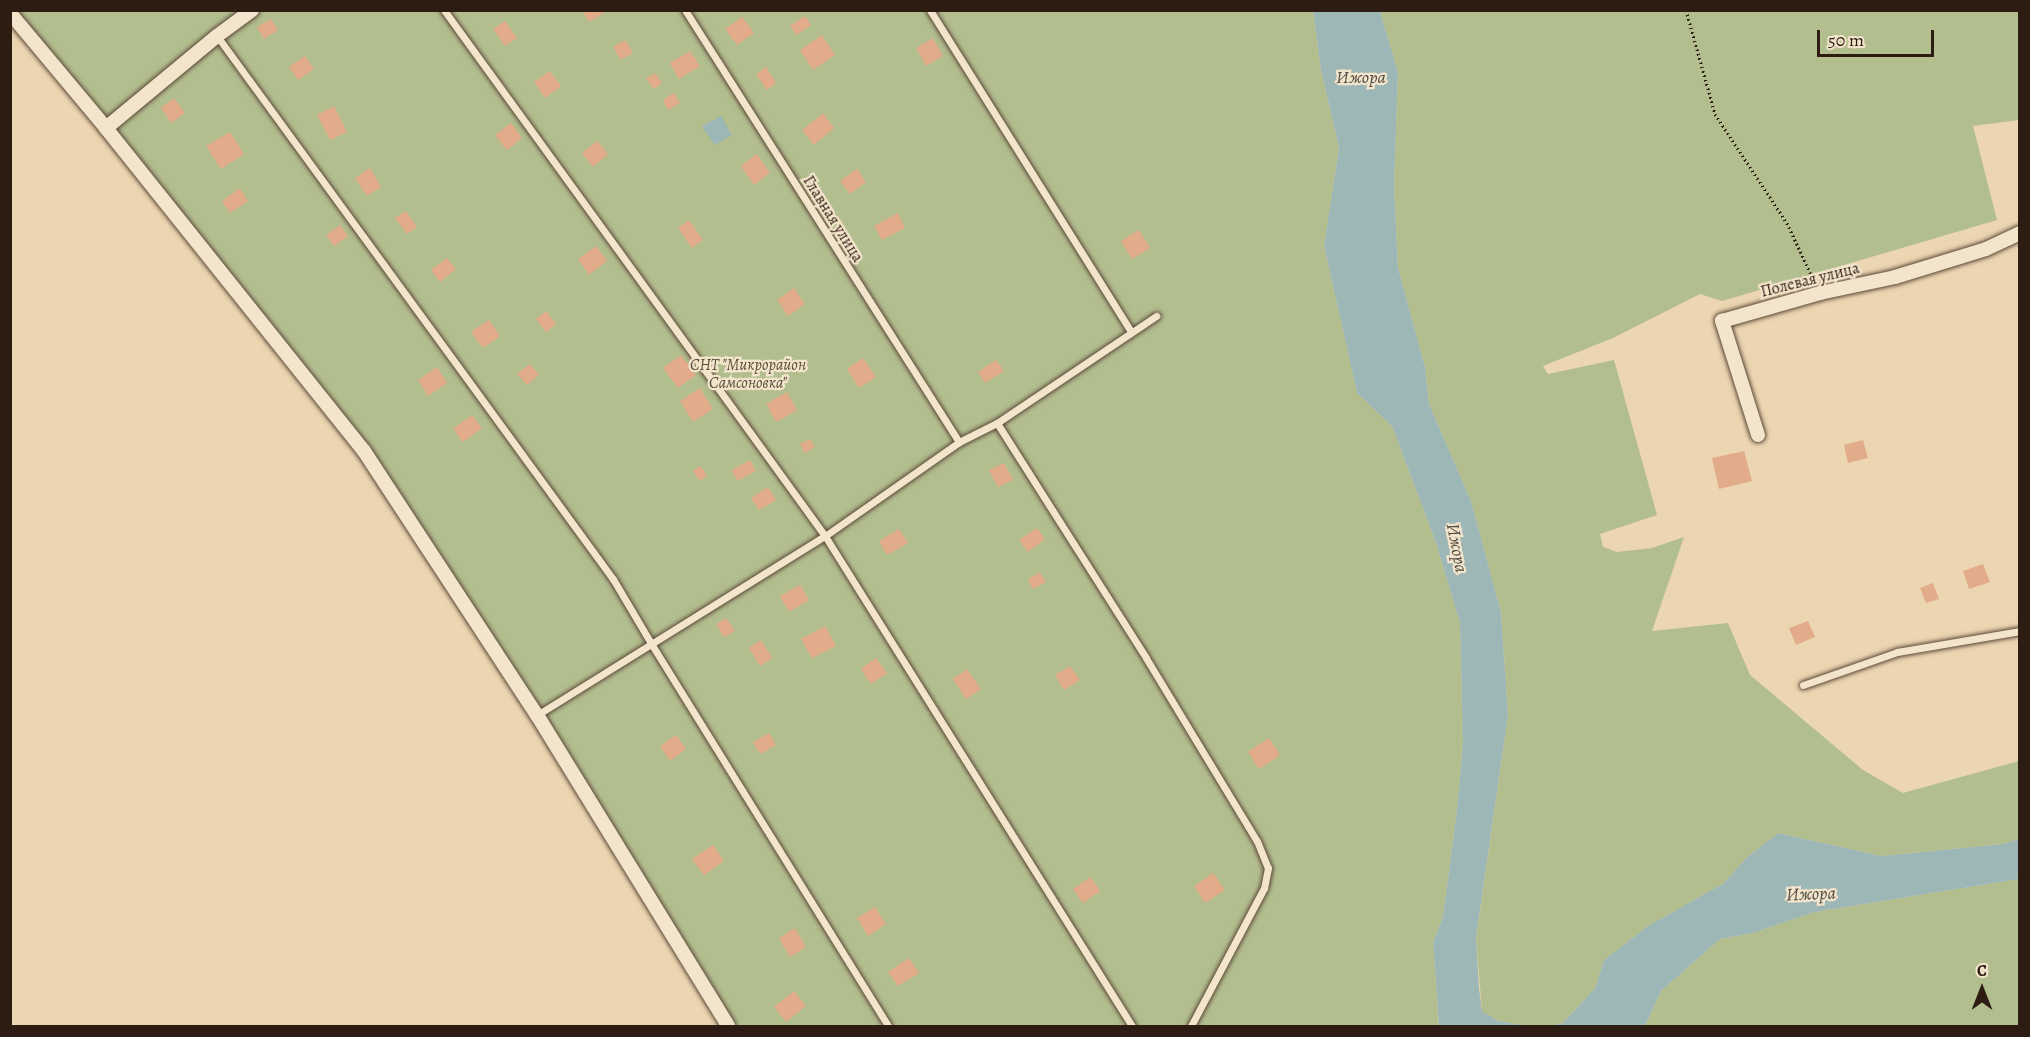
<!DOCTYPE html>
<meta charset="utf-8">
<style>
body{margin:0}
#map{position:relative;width:2030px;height:1037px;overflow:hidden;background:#ecd5b1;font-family:Alegreya,serif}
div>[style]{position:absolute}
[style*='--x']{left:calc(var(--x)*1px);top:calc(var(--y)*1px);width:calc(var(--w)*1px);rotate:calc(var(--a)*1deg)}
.green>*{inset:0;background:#b3be8f}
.water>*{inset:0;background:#9db6b6}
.building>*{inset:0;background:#e2ab89}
.path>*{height:3px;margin-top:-1.5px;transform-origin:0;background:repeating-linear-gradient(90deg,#2d1c11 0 1.5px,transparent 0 4.5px)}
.roads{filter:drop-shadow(0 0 2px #5d4a39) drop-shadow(0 0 2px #5d4a39)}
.service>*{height:7px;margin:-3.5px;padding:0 3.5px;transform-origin:3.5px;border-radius:3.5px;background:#f3e4cc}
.minor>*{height:14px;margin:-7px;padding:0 7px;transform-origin:7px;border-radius:7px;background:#f3e4cc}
span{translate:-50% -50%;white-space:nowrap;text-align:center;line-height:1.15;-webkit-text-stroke:4.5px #f3e4cc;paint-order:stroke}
.street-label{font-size:16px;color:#2d1c11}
.park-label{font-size:16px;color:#554d37;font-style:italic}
.water-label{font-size:18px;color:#4f4a43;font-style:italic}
.frame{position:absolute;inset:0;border:12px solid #2d1c11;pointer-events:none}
.north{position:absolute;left:1952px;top:959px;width:60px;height:60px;-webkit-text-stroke:4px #f3e4cc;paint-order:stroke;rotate:0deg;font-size:16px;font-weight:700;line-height:24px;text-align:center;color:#2d1c11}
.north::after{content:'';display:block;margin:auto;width:21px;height:27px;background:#2d1c11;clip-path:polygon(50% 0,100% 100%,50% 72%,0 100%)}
.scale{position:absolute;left:1817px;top:30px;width:117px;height:27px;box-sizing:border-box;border:3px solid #2d1c11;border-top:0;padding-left:8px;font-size:18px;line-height:21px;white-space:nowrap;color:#2d1c11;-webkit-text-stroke:4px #f3e4cc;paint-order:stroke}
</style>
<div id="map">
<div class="green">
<i style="clip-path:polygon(10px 11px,1313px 11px,1321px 70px,1339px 148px,1324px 246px,1357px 393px,1392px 426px,1436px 543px,1460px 623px,1463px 745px,1456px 818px,1443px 916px,1433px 943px,1439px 1026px,728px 1026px,364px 451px)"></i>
<i style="clip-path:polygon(1380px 11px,2019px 11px,2019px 120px,1973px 126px,1997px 220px,1722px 301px,1700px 294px,1613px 338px,1543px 366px,1548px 374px,1614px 360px,1657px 515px,1600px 534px,1603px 547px,1617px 552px,1652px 548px,1684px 537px,1652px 631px,1728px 623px,1750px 675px,1863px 770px,1903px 793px,2019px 761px,2019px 839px,2003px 844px,1881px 856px,1778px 833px,1746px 858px,1724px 883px,1648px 926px,1604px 960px,1595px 988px,1563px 1023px,1550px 1026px,1530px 1026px,1498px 1021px,1482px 1011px,1476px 939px,1508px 715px,1501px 612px,1471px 501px,1429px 404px,1425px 367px,1398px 268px,1394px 186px,1398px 72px)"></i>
<i style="clip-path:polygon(2019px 879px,2019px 1026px,1645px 1026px,1661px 991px,1720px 939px,1753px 933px,1815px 912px)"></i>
</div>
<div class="water">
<i style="clip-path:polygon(1313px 11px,1380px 11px,1398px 72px,1394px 186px,1398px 268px,1425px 367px,1429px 404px,1471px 501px,1501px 612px,1508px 715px,1476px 938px,1479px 988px,1482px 1011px,1498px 1021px,1530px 1026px,1439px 1025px,1433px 943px,1443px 916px,1456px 818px,1463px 745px,1460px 623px,1436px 543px,1392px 426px,1357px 393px,1324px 246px,1339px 148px,1321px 70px)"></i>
<i style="clip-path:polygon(721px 116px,732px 135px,715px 145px,702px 126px)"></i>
<i style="clip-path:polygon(1778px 833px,1881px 856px,2003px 844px,2019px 839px,2019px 879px,1815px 912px,1753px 933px,1720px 939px,1661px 991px,1645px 1026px,1550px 1026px,1563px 1023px,1595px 988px,1604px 960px,1648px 926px,1724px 883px,1746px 858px)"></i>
</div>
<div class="building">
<i style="clip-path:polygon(582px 10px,609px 10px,589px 22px)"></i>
<i style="clip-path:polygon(805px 16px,811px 25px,796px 35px,790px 26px)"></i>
<i style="clip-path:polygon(742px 17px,754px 33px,737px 45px,725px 29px)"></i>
<i style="clip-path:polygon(271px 19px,278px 30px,264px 39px,257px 27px)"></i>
<i style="clip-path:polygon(505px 21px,517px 38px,505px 46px,493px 29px)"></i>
<i style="clip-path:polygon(822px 35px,835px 55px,813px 70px,800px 50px)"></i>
<i style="clip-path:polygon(933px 38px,943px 56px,926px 66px,916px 48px)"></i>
<i style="clip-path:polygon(625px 40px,633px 53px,621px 60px,613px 47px)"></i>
<i style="clip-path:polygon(690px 51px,700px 66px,679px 79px,670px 63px)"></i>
<i style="clip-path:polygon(305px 56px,314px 69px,298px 80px,289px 67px)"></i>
<i style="clip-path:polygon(766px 67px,776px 83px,767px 90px,756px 74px)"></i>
<i style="clip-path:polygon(550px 71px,561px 86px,545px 98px,534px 82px)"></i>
<i style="clip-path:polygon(655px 73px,662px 83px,654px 89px,646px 79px)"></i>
<i style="clip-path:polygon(674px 93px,680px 103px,668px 110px,663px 100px)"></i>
<i style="clip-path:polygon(174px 98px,185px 113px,171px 123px,161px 108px)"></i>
<i style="clip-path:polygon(334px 106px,347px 132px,330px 140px,317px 115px)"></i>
<i style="clip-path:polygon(823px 113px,834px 128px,814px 145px,802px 130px)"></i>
<i style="clip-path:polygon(511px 123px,522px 138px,507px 150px,495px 135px)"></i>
<i style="clip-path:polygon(230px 132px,244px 154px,221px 169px,206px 146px)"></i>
<i style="clip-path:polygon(597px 141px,608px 154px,593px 167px,582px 153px)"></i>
<i style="clip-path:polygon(757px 154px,770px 173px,754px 185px,741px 166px)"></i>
<i style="clip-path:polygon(370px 168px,381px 187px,367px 196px,355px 178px)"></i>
<i style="clip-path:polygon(857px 169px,866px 182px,850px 194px,840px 181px)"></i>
<i style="clip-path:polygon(240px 188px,248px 201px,230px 213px,222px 201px)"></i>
<i style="clip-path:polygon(406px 211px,417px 227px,407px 234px,395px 218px)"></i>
<i style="clip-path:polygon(898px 213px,905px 228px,882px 240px,874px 226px)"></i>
<i style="clip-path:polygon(689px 220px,703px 240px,692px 248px,678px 228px)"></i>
<i style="clip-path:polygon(340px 225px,348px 236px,334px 246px,326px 235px)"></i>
<i style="clip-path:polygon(1139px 230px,1150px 248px,1132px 259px,1121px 241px)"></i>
<i style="clip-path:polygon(596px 246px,607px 261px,589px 275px,578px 259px)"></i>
<i style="clip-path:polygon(447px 258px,456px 269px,440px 282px,431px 270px)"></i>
<i style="clip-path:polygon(794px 288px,805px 304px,788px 316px,777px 300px)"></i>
<i style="clip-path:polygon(546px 311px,556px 324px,546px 332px,536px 319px)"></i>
<i style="clip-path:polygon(489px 320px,500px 336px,483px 348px,471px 332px)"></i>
<i style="clip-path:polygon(681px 355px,696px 375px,678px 388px,663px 368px)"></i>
<i style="clip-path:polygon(863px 358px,876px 377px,859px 388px,847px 369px)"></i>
<i style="clip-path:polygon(996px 360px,1004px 371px,985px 383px,978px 372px)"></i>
<i style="clip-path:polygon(530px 364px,539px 375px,527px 385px,517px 374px)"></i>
<i style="clip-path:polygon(437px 367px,447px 383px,428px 396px,418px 380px)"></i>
<i style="clip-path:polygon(700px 388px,713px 409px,693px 422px,680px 401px)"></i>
<i style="clip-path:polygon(787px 392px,797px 410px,776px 422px,766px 404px)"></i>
<i style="clip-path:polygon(472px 415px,482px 428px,463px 442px,453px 429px)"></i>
<i style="clip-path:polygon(810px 439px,815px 447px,805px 453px,800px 444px)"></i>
<i style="clip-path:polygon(1863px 440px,1868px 458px,1848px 463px,1844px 445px)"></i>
<i style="clip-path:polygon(1744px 451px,1752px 481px,1719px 489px,1712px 458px)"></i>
<i style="clip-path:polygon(750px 460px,756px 471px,737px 481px,732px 470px)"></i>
<i style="clip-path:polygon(1004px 463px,1013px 480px,998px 487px,989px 470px)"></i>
<i style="clip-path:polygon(700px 466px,707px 475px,700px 481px,693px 471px)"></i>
<i style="clip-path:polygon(768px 487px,776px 500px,759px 510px,751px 498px)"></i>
<i style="clip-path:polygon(1037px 528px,1045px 539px,1028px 552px,1019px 540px)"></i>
<i style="clip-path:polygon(899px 529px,908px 543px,887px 555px,879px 541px)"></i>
<i style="clip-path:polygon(1983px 564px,1990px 582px,1969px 589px,1963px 571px)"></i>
<i style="clip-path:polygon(1040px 572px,1046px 582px,1033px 589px,1028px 579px)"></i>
<i style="clip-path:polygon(1933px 583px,1939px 599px,1926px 603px,1920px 588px)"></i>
<i style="clip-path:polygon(800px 585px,809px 600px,789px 612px,780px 596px)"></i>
<i style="clip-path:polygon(726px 618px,735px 631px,724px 637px,716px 624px)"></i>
<i style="clip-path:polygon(1808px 621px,1815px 637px,1796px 645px,1789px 628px)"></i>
<i style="clip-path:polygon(825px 626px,836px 646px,812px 658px,801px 639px)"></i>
<i style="clip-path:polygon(761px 640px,772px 658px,760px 666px,749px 648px)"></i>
<i style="clip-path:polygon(876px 658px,887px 673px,871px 684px,861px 669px)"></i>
<i style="clip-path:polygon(1070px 666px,1080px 680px,1064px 690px,1055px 675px)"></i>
<i style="clip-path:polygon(967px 669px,981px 689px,966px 699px,953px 679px)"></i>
<i style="clip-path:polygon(769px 733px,776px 745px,760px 754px,753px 742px)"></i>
<i style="clip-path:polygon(676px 735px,686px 749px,670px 761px,660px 746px)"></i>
<i style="clip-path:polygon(1269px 738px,1280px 755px,1259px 769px,1248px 752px)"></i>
<i style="clip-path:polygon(713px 845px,724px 861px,704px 875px,692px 859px)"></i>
<i style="clip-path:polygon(1213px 873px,1225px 890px,1205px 903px,1194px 886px)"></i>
<i style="clip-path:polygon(1091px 877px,1100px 891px,1083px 903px,1073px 889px)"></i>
<i style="clip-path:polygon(875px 907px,886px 924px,868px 936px,857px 918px)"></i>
<i style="clip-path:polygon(795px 928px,806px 947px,790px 957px,779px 938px)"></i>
<i style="clip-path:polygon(909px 958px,919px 973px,898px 986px,888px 972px)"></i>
<i style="clip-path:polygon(794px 991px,806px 1006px,786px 1022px,774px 1007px)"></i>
</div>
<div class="path">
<i style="--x:1686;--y:10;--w:108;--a:74.4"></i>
<i style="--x:1715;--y:114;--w:131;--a:56.6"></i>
<i style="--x:1787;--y:223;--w:64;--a:65"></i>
</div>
<div class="roads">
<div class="service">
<i style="--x:444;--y:10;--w:649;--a:54.08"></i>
<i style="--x:825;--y:536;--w:578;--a:57.93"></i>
<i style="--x:685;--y:10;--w:512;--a:57.61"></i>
<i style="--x:930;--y:10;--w:380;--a:58"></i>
<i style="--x:217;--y:36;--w:672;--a:53.9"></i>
<i style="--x:613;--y:579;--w:77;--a:59.4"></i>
<i style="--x:652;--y:645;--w:448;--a:58.2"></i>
<i style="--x:997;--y:423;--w:278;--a:57.6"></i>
<i style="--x:1146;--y:658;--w:214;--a:58.8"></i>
<i style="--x:1257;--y:841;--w:29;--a:68"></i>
<i style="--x:1268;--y:868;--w:20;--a:101"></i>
<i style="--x:1264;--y:888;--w:156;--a:117.9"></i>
<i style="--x:1803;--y:685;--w:100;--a:-19.3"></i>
<i style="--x:1897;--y:652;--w:125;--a:-9.7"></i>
<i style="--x:537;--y:715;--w:339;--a:-31.9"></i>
<i style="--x:825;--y:536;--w:164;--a:-35"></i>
<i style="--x:959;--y:442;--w:42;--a:-26.6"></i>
<i style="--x:997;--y:423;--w:192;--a:-33.9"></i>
</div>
<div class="minor">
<i style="--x:10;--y:13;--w:150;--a:50.1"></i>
<i style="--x:106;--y:128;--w:413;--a:51.4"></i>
<i style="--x:364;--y:451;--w:316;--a:56.8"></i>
<i style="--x:537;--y:715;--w:365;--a:58.4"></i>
<i style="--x:106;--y:128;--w:144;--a:-39.7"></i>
<i style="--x:217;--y:36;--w:44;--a:-36.6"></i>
<i style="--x:1758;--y:435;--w:120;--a:-107.5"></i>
<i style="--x:1722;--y:321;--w:102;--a:-15.9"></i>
<i style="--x:1820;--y:293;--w:77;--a:-12"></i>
<i style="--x:1895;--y:277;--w:95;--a:-17.1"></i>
<i style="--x:1986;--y:249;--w:38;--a:-25"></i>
</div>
</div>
<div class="street-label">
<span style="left:833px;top:219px;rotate:58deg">Главная улица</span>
<span style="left:1810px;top:280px;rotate:-14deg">Полевая улица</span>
</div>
<div class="park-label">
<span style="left:748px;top:374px">СНТ "Микрорайон<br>Самсоновка"</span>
</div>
<div class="water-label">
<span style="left:1361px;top:77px">Ижора</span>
<span style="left:1457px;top:548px;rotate:79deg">Ижора</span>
<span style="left:1811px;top:894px;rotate:-2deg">Ижора</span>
</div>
<div class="frame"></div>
<div class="north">С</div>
<div class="scale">50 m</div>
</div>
